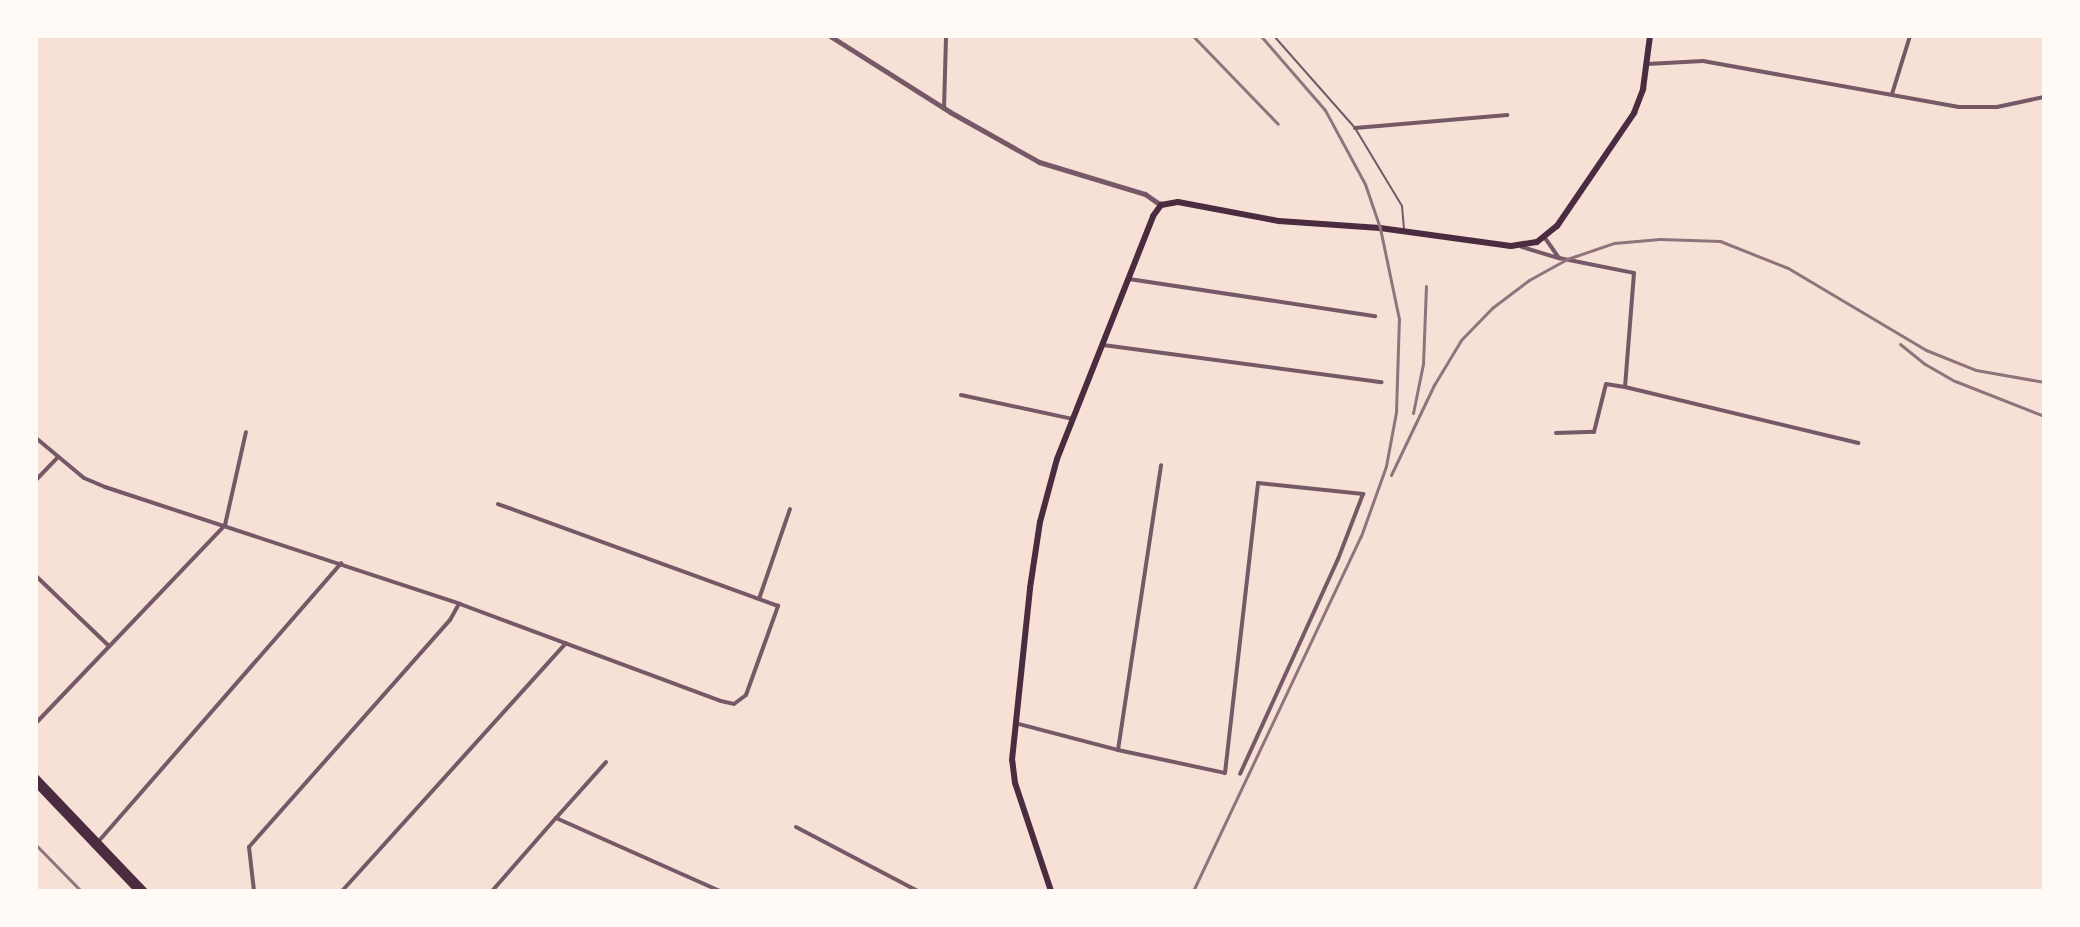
<!DOCTYPE html>
<style>
body{margin:0}
#map{position:relative;width:2080px;height:927px;overflow:hidden;background:#f7e1d7;font-family:Lora,serif}
div>[style]{position:absolute}
[style*='--x']{left:calc(var(--x)*1px);top:calc(var(--y)*1px);width:calc(var(--w)*1px);rotate:calc(var(--a)*1deg)}
.service>*{height:2px;margin:-1px;padding:0 1px;transform-origin:1px;border-radius:1px;background:#755966}
.minor>*{height:4px;margin:-2px;padding:0 2px;transform-origin:2px;border-radius:2px;background:#755966}
.tertiary>*{height:5px;margin:-2.5px;padding:0 2.5px;transform-origin:2.5px;border-radius:2.5px;background:#755966}
.secondary>*{height:6px;margin:-3px;padding:0 3px;transform-origin:3px;border-radius:3px;background:#4a2c40}
.rail>*{height:3px;margin:-1.5px;padding:0 1.5px;transform-origin:1.5px;border-radius:1.5px;background:#8f747c}
span{translate:-50% -50%;white-space:nowrap;text-align:center;line-height:1.15;-webkit-text-stroke:6px #fffaf5;paint-order:stroke}
.frame{position:absolute;inset:0;border:38px solid #fffaf5;pointer-events:none}
</style>
<div id="map">
<div class="service">
<i style="--x:1274;--y:36;--w:123;--a:48.6"></i>
<i style="--x:1355;--y:128;--w:91;--a:58.9"></i>
<i style="--x:1402;--y:206;--w:23;--a:85"></i>
</div>
<div class="minor">
<i style="--x:1647;--y:64;--w:56;--a:-3.1"></i>
<i style="--x:1703;--y:61;--w:260;--a:10.2"></i>
<i style="--x:1959;--y:107;--w:38;--a:0"></i>
<i style="--x:1997;--y:107;--w:48;--a:-12"></i>
<i style="--x:1892;--y:94;--w:61;--a:-72.8"></i>
<i style="--x:944;--y:109;--w:73;--a:-88.4"></i>
<i style="--x:1355;--y:128;--w:153;--a:-4.9"></i>
<i style="--x:1545;--y:238;--w:24;--a:55"></i>
<i style="--x:1559;--y:258;--w:76;--a:11.3"></i>
<i style="--x:1634;--y:273;--w:114;--a:94.5"></i>
<i style="--x:1625;--y:387;--w:240;--a:13.5"></i>
<i style="--x:1522;--y:247;--w:39;--a:17"></i>
<i style="--x:1129;--y:279;--w:249;--a:8.6"></i>
<i style="--x:1103;--y:345;--w:281;--a:7.6"></i>
<i style="--x:961;--y:395;--w:115;--a:12.1"></i>
<i style="--x:1556;--y:433;--w:38;--a:-2"></i>
<i style="--x:1594;--y:432;--w:49;--a:-76"></i>
<i style="--x:1606;--y:384;--w:19;--a:9"></i>
<i style="--x:36;--y:438;--w:62;--a:39.8"></i>
<i style="--x:84;--y:478;--w:23;--a:23"></i>
<i style="--x:105;--y:487;--w:374;--a:18.2"></i>
<i style="--x:460;--y:604;--w:278;--a:20.4"></i>
<i style="--x:721;--y:701;--w:13;--a:13"></i>
<i style="--x:734;--y:704;--w:15;--a:-37"></i>
<i style="--x:746;--y:695;--w:95;--a:-70.2"></i>
<i style="--x:778;--y:606;--w:298;--a:-160"></i>
<i style="--x:36;--y:480;--w:32;--a:-46"></i>
<i style="--x:36;--y:576;--w:100;--a:43.8"></i>
<i style="--x:759;--y:599;--w:95;--a:-71"></i>
<i style="--x:36;--y:723;--w:274;--a:-46.3"></i>
<i style="--x:225;--y:525;--w:95;--a:-77.3"></i>
<i style="--x:1015;--y:723;--w:106;--a:14.7"></i>
<i style="--x:1118;--y:750;--w:109;--a:12.1"></i>
<i style="--x:1225;--y:773;--w:292;--a:-83.5"></i>
<i style="--x:1258;--y:483;--w:106;--a:6"></i>
<i style="--x:1363;--y:494;--w:70;--a:111"></i>
<i style="--x:1338;--y:559;--w:236;--a:114.5"></i>
<i style="--x:1118;--y:750;--w:288;--a:-81.4"></i>
<i style="--x:556;--y:818;--w:75;--a:-48.2"></i>
<i style="--x:796;--y:827;--w:138;--a:27.7"></i>
<i style="--x:98;--y:842;--w:370;--a:-48.9"></i>
<i style="--x:254;--y:891;--w:44;--a:-96.5"></i>
<i style="--x:249;--y:847;--w:303;--a:-48.5"></i>
<i style="--x:450;--y:620;--w:18;--a:-61"></i>
<i style="--x:342;--y:891;--w:334;--a:-47.9"></i>
<i style="--x:492;--y:891;--w:97;--a:-48.8"></i>
<i style="--x:556;--y:818;--w:180;--a:24"></i>
</div>
<div class="tertiary">
<i style="--x:830;--y:36;--w:142;--a:32.3"></i>
<i style="--x:950;--y:112;--w:102;--a:29.3"></i>
<i style="--x:1039;--y:162;--w:111;--a:16.8"></i>
<i style="--x:1145;--y:194;--w:19;--a:35"></i>
</div>
<div class="secondary">
<i style="--x:36;--y:777;--w:158;--a:46.3"></i>
<i style="--x:36;--y:784;--w:148;--a:46.4"></i>
<i style="--x:1051;--y:891;--w:114;--a:-108.4"></i>
<i style="--x:1015;--y:783;--w:23;--a:-97"></i>
<i style="--x:1012;--y:760;--w:173;--a:-84"></i>
<i style="--x:1030;--y:588;--w:67;--a:-81.4"></i>
<i style="--x:1040;--y:522;--w:65;--a:-74.9"></i>
<i style="--x:1057;--y:459;--w:261;--a:-68.4"></i>
<i style="--x:1153;--y:216;--w:14;--a:-54"></i>
<i style="--x:1161;--y:205;--w:17;--a:-10"></i>
<i style="--x:1178;--y:202;--w:103;--a:10.7"></i>
<i style="--x:1279;--y:221;--w:101;--a:4"></i>
<i style="--x:1380;--y:228;--w:132;--a:7.8"></i>
<i style="--x:1511;--y:246;--w:26;--a:-9"></i>
<i style="--x:1537;--y:242;--w:26;--a:-39"></i>
<i style="--x:1557;--y:226;--w:137;--a:-55.7"></i>
<i style="--x:1634;--y:113;--w:26;--a:-69"></i>
<i style="--x:1643;--y:89;--w:53;--a:-82.5"></i>
</div>
<div class="rail">
<i style="--x:1193;--y:36;--w:122;--a:46"></i>
<i style="--x:1900;--y:344;--w:32;--a:39"></i>
<i style="--x:1925;--y:364;--w:34;--a:30"></i>
<i style="--x:1955;--y:381;--w:96;--a:21.5"></i>
<i style="--x:1413;--y:413;--w:50;--a:-78.5"></i>
<i style="--x:1423;--y:364;--w:78;--a:-87.8"></i>
<i style="--x:1391;--y:475;--w:100;--a:-64.5"></i>
<i style="--x:1434;--y:385;--w:52;--a:-59"></i>
<i style="--x:1461;--y:340;--w:45;--a:-45.9"></i>
<i style="--x:1492;--y:308;--w:46;--a:-37.1"></i>
<i style="--x:1529;--y:280;--w:43;--a:-28.9"></i>
<i style="--x:1567;--y:259;--w:50;--a:-18.8"></i>
<i style="--x:1614;--y:243;--w:46;--a:-5"></i>
<i style="--x:1660;--y:239;--w:60;--a:1.9"></i>
<i style="--x:1720;--y:241;--w:73;--a:21.7"></i>
<i style="--x:1788;--y:268;--w:161;--a:30.7"></i>
<i style="--x:1926;--y:350;--w:54;--a:21.8"></i>
<i style="--x:1976;--y:370;--w:69;--a:10"></i>
<i style="--x:36;--y:845;--w:64;--a:45.6"></i>
<i style="--x:1193;--y:891;--w:393;--a:-64.7"></i>
<i style="--x:1361;--y:536;--w:74;--a:-70.3"></i>
<i style="--x:1386;--y:466;--w:55;--a:-79.5"></i>
<i style="--x:1396;--y:412;--w:93;--a:-88.2"></i>
<i style="--x:1399;--y:319;--w:93;--a:-101.8"></i>
<i style="--x:1380;--y:228;--w:46;--a:-108.8"></i>
<i style="--x:1365;--y:184;--w:84;--a:-118.4"></i>
<i style="--x:1325;--y:110;--w:98;--a:-130.9"></i>
</div>
<div class="frame"></div>
</div>
